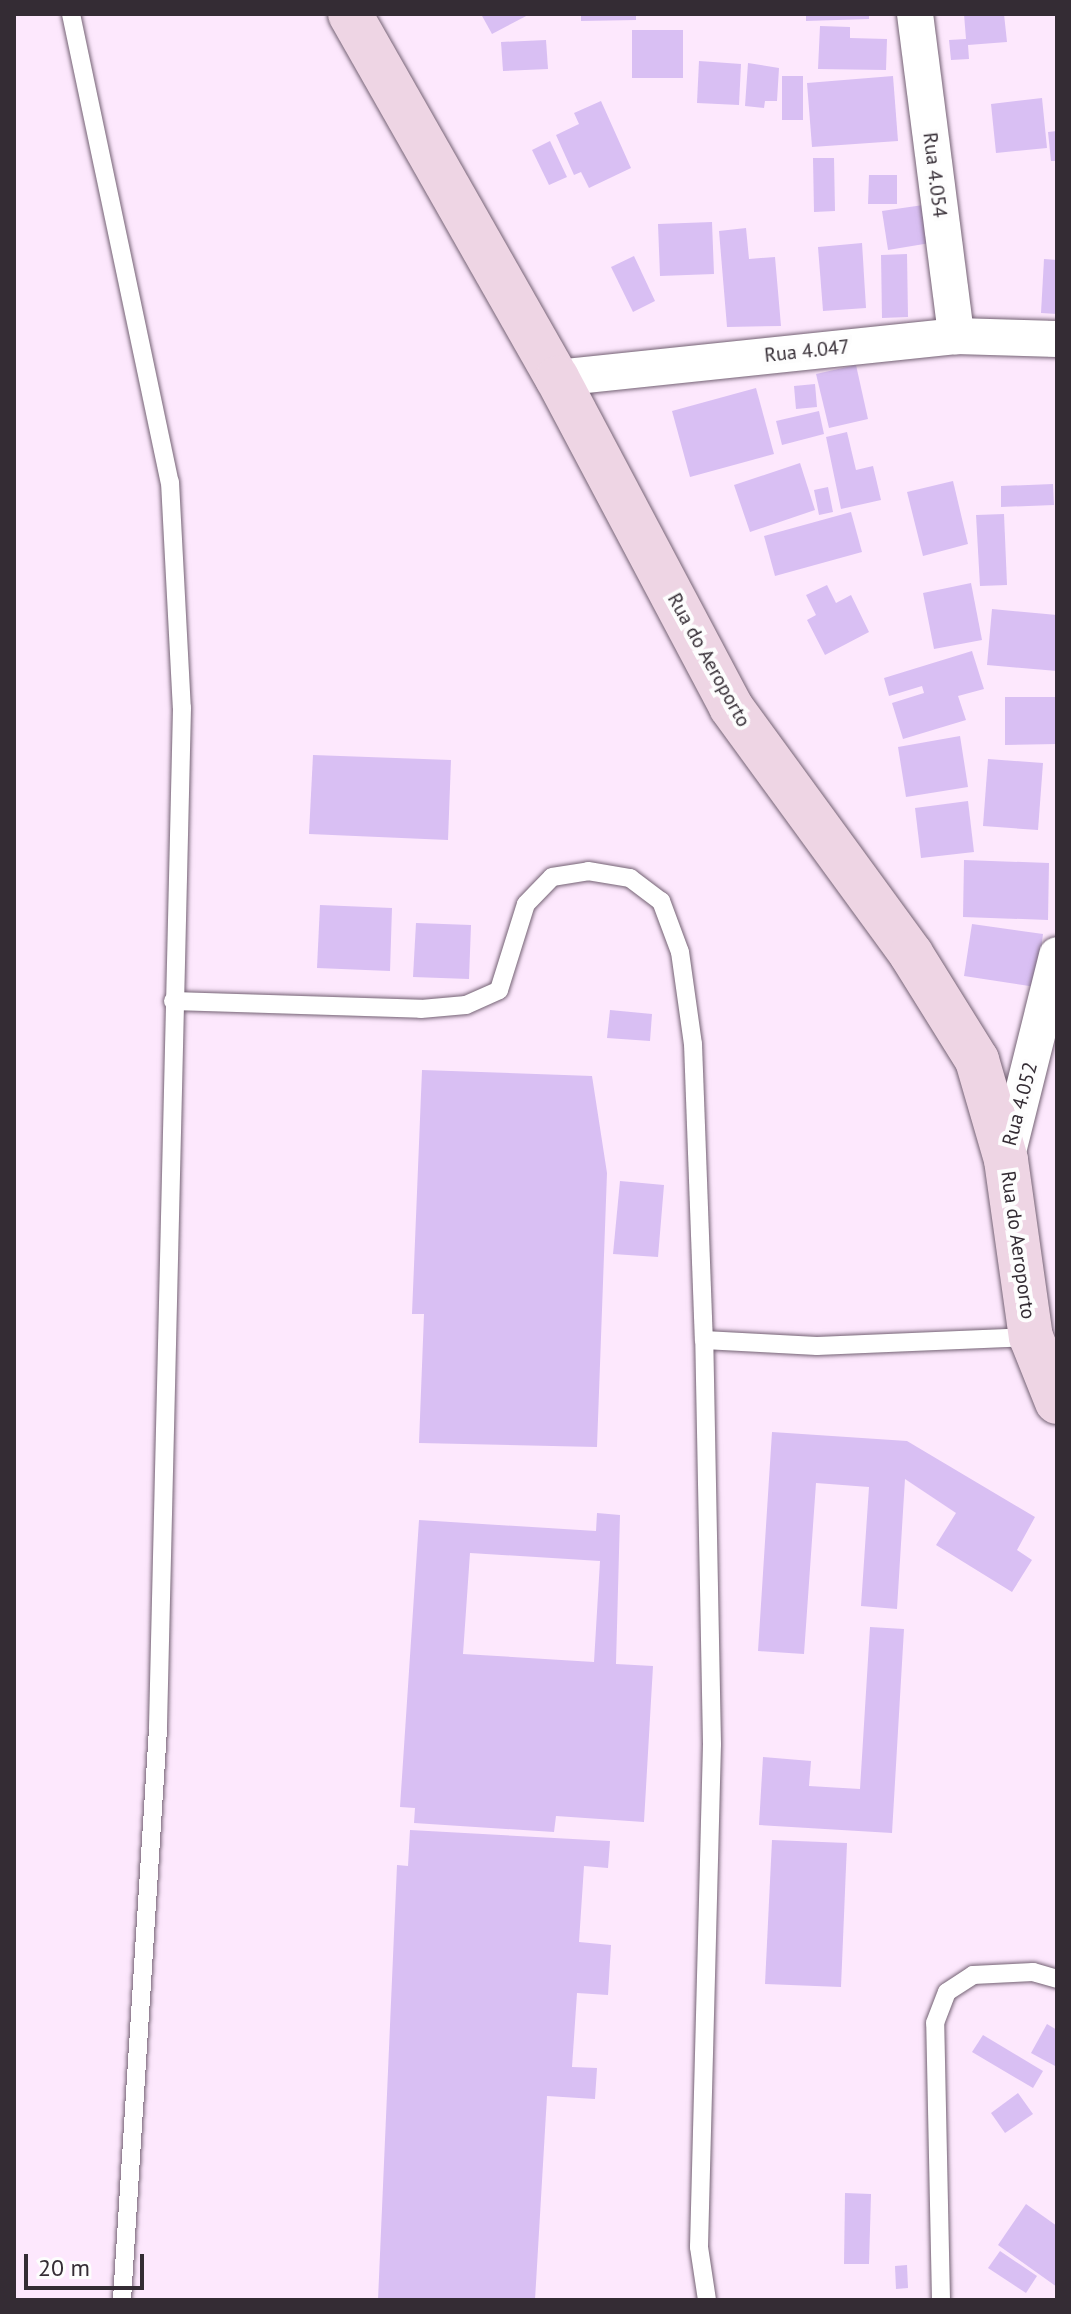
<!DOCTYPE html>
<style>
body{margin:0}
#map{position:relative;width:1071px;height:2314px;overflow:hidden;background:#fde8fd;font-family:"PT Sans",sans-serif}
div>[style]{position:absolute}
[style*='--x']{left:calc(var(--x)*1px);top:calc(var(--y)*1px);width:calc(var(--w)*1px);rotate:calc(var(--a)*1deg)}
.building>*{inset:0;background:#d9bff3}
.roads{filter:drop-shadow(0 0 2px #746274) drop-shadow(0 0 2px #746274)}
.lane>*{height:18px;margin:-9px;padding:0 9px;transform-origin:9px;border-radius:9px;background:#fff}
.street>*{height:36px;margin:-18px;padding:0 18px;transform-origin:18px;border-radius:18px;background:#fff}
.secondary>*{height:44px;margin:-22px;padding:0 22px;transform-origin:22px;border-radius:22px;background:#eed5e4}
span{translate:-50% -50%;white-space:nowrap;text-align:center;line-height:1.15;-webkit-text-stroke:8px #fdfdfd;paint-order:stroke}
.street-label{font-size:20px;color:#342c34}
.frame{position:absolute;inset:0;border:16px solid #342c34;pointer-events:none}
.scale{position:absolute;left:24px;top:2254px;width:120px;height:36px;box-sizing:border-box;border:4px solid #342c34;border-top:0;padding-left:10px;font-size:24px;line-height:28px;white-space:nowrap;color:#342c34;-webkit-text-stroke:6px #fdfdfd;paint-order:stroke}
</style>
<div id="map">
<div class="building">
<i style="clip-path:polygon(481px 14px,530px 14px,492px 34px)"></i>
<i style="clip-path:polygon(581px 14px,636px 14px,636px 20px,581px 21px)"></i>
<i style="clip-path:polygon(806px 14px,869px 14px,869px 19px,806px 21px)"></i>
<i style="clip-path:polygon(964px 14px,1004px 14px,1007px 42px,968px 45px,969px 59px,951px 60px,949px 40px,966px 39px)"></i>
<i style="clip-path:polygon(820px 26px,850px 27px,850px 38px,887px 39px,886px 70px,818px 69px)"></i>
<i style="clip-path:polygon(632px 30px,683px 30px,683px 78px,632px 78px)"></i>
<i style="clip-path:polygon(546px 40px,548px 69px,503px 71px,501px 42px)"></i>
<i style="clip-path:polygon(699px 61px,741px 64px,739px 105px,697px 103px)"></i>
<i style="clip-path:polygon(748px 63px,779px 68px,777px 101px,765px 101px,764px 108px,745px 106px)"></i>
<i style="clip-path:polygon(782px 76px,803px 76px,803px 120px,782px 120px)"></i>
<i style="clip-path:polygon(893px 76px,898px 141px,812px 147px,807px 83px)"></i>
<i style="clip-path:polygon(1042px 98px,1047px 148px,996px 153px,991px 104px)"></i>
<i style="clip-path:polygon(601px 101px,631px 168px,589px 188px,581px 172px,574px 175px,556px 135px,579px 124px,574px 113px)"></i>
<i style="clip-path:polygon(1057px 131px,1057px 161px,1051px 161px,1048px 132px)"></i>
<i style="clip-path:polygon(550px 141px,567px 177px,549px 185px,532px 150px)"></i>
<i style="clip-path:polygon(813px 158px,834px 158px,835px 211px,814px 212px)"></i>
<i style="clip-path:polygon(869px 175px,897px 175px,897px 204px,868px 204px)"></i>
<i style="clip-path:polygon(930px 204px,936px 242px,888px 250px,882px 211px)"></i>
<i style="clip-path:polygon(712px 222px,714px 274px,660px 276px,658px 224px)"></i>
<i style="clip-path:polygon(746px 228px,749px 259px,775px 257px,781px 326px,727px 327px,719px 231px)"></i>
<i style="clip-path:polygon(862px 243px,866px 308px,823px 311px,818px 247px)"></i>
<i style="clip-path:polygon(907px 254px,908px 317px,882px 318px,881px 255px)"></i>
<i style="clip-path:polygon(634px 256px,655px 301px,633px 312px,611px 267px)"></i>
<i style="clip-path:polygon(1044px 259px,1057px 260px,1057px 314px,1041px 313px)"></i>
<i style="clip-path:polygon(856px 365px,868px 419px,829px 428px,816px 374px)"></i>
<i style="clip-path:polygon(815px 384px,817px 407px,796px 409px,794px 386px)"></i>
<i style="clip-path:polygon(756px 388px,774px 454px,690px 477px,672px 411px)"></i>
<i style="clip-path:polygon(819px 411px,824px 434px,782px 445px,776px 421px)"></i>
<i style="clip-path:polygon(847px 432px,856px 470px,873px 466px,881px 500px,841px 509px,826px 437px)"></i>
<i style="clip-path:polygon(800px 463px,815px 510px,750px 532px,734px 485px)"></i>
<i style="clip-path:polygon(953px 481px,968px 544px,923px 556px,907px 492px)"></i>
<i style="clip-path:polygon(1053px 484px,1054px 505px,1001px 507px,1001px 486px)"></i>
<i style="clip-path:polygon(828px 487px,833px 512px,819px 515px,814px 490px)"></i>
<i style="clip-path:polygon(851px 512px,862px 552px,775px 576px,764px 536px)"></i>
<i style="clip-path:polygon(1004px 514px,1007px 585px,980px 586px,976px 515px)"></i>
<i style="clip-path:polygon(971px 583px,982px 640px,934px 649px,923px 593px)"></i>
<i style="clip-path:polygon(827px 585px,836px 603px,851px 595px,869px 632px,825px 655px,807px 620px,816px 615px,806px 595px)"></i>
<i style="clip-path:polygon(992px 609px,1057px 615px,1057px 671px,987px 665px)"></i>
<i style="clip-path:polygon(972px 651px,984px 689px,958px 696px,966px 720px,903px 739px,892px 703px,924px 693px,922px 686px,889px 696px,884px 678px)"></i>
<i style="clip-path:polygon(1005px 697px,1057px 697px,1057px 744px,1005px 745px)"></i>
<i style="clip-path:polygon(960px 736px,968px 787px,906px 797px,898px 747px)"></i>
<i style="clip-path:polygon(313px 755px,451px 760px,448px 840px,309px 834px)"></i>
<i style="clip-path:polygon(988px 759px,1043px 763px,1038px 830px,983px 826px)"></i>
<i style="clip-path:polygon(968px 801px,974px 852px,921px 858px,915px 808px)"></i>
<i style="clip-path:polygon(964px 860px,1049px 863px,1048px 920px,963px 917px)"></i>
<i style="clip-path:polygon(320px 905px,392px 908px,390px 971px,317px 968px)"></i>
<i style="clip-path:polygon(416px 923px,471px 925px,469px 979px,413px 977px)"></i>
<i style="clip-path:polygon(972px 924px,1043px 934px,1036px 987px,964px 976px)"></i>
<i style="clip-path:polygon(610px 1010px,652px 1014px,650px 1041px,607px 1038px)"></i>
<i style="clip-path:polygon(422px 1070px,592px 1076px,607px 1173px,597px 1447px,419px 1443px,424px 1314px,412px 1314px)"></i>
<i style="clip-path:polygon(620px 1181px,664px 1185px,658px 1257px,613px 1254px)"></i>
<i style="clip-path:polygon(772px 1432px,907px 1441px,1035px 1517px,1017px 1550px,1032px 1560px,1012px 1592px,936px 1545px,956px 1513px,905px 1479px,897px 1609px,861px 1606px,869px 1487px,816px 1483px,804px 1654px,758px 1651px)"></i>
<i style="clip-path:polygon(evenodd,597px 1513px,620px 1515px,616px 1664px,653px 1666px,644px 1822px,556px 1816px,554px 1832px,414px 1823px,415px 1808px,400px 1807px,419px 1520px,596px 1531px,597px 1513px,470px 1553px,600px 1561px,594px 1662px,463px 1654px,470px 1553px)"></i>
<i style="clip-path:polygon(870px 1627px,904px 1629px,892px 1833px,759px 1825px,763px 1757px,811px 1761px,809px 1786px,860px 1789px)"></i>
<i style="clip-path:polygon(410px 1830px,610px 1841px,608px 1868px,584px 1866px,579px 1942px,611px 1945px,608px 1995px,577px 1993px,572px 2067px,597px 2068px,595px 2099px,547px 2096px,535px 2300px,378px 2300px,397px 1865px,408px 1866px)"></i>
<i style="clip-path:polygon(772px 1840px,847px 1843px,841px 1987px,765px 1984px)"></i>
<i style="clip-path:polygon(1047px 2024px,1057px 2030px,1057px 2067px,1031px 2053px)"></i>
<i style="clip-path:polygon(983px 2035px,1043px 2071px,1033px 2088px,972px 2052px)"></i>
<i style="clip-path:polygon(1018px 2093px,1033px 2114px,1005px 2133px,991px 2113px)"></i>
<i style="clip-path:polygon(845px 2193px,871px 2194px,869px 2264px,844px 2264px)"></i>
<i style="clip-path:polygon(1026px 2204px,1057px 2226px,1057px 2287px,998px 2245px)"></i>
<i style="clip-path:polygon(1000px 2251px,1037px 2276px,1026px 2293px,988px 2268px)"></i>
<i style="clip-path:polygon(907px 2265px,908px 2288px,896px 2289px,895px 2266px)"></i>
</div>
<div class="roads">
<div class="lane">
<i style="--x:71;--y:14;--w:478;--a:78.1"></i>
<i style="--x:170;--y:482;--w:226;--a:87"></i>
<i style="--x:182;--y:708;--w:1021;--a:91.35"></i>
<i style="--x:158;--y:1729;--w:572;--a:93.61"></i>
<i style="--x:173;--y:1001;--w:248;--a:1.8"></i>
<i style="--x:421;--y:1009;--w:45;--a:-5.1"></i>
<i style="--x:466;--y:1005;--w:36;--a:-24"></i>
<i style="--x:499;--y:990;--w:90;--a:-72.6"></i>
<i style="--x:526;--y:904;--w:37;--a:-46"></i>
<i style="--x:552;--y:877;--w:36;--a:-9"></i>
<i style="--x:588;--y:871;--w:43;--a:9.5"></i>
<i style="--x:630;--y:878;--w:39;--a:37"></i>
<i style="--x:661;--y:901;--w:54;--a:69.6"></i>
<i style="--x:680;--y:952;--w:93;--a:82"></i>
<i style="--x:693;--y:1044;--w:296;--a:87.9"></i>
<i style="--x:707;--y:2300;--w:54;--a:-98.6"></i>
<i style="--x:699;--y:2247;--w:503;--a:-88.52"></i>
<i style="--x:712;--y:1744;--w:404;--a:-91.1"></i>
<i style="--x:704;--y:1340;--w:113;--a:3"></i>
<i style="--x:817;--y:1346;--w:214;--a:-2.4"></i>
<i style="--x:941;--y:2300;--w:277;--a:-91.2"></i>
<i style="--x:935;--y:2023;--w:33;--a:-69"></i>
<i style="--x:947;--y:1992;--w:31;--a:-33"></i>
<i style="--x:973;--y:1975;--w:60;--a:-2.9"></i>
<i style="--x:1033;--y:1972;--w:25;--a:16"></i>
</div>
<div class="street">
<i style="--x:915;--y:14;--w:325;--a:82.7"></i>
<i style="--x:557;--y:378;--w:401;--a:-6"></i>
<i style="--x:956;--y:336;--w:101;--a:1.7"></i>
<i style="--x:1006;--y:1160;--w:211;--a:-76"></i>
</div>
<div class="secondary">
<i style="--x:350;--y:14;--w:419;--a:60.4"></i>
<i style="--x:557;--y:378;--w:372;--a:62.1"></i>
<i style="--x:731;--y:707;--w:306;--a:53.9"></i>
<i style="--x:911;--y:954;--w:125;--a:58.1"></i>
<i style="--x:977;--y:1060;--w:104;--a:73.8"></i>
<i style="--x:1006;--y:1160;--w:179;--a:82"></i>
<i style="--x:1031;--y:1337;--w:70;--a:68.2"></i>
</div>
</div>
<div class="street-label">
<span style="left:935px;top:175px;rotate:83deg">Rua 4.054</span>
<span style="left:807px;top:351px;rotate:-6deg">Rua 4.047</span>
<span style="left:709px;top:660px;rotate:61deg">Rua do Aeroporto</span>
<span style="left:1020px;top:1104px;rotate:-75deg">Rua 4.052</span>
<span style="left:1018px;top:1245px;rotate:82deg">Rua do Aeroporto</span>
</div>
<div class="frame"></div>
<div class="scale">20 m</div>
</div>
